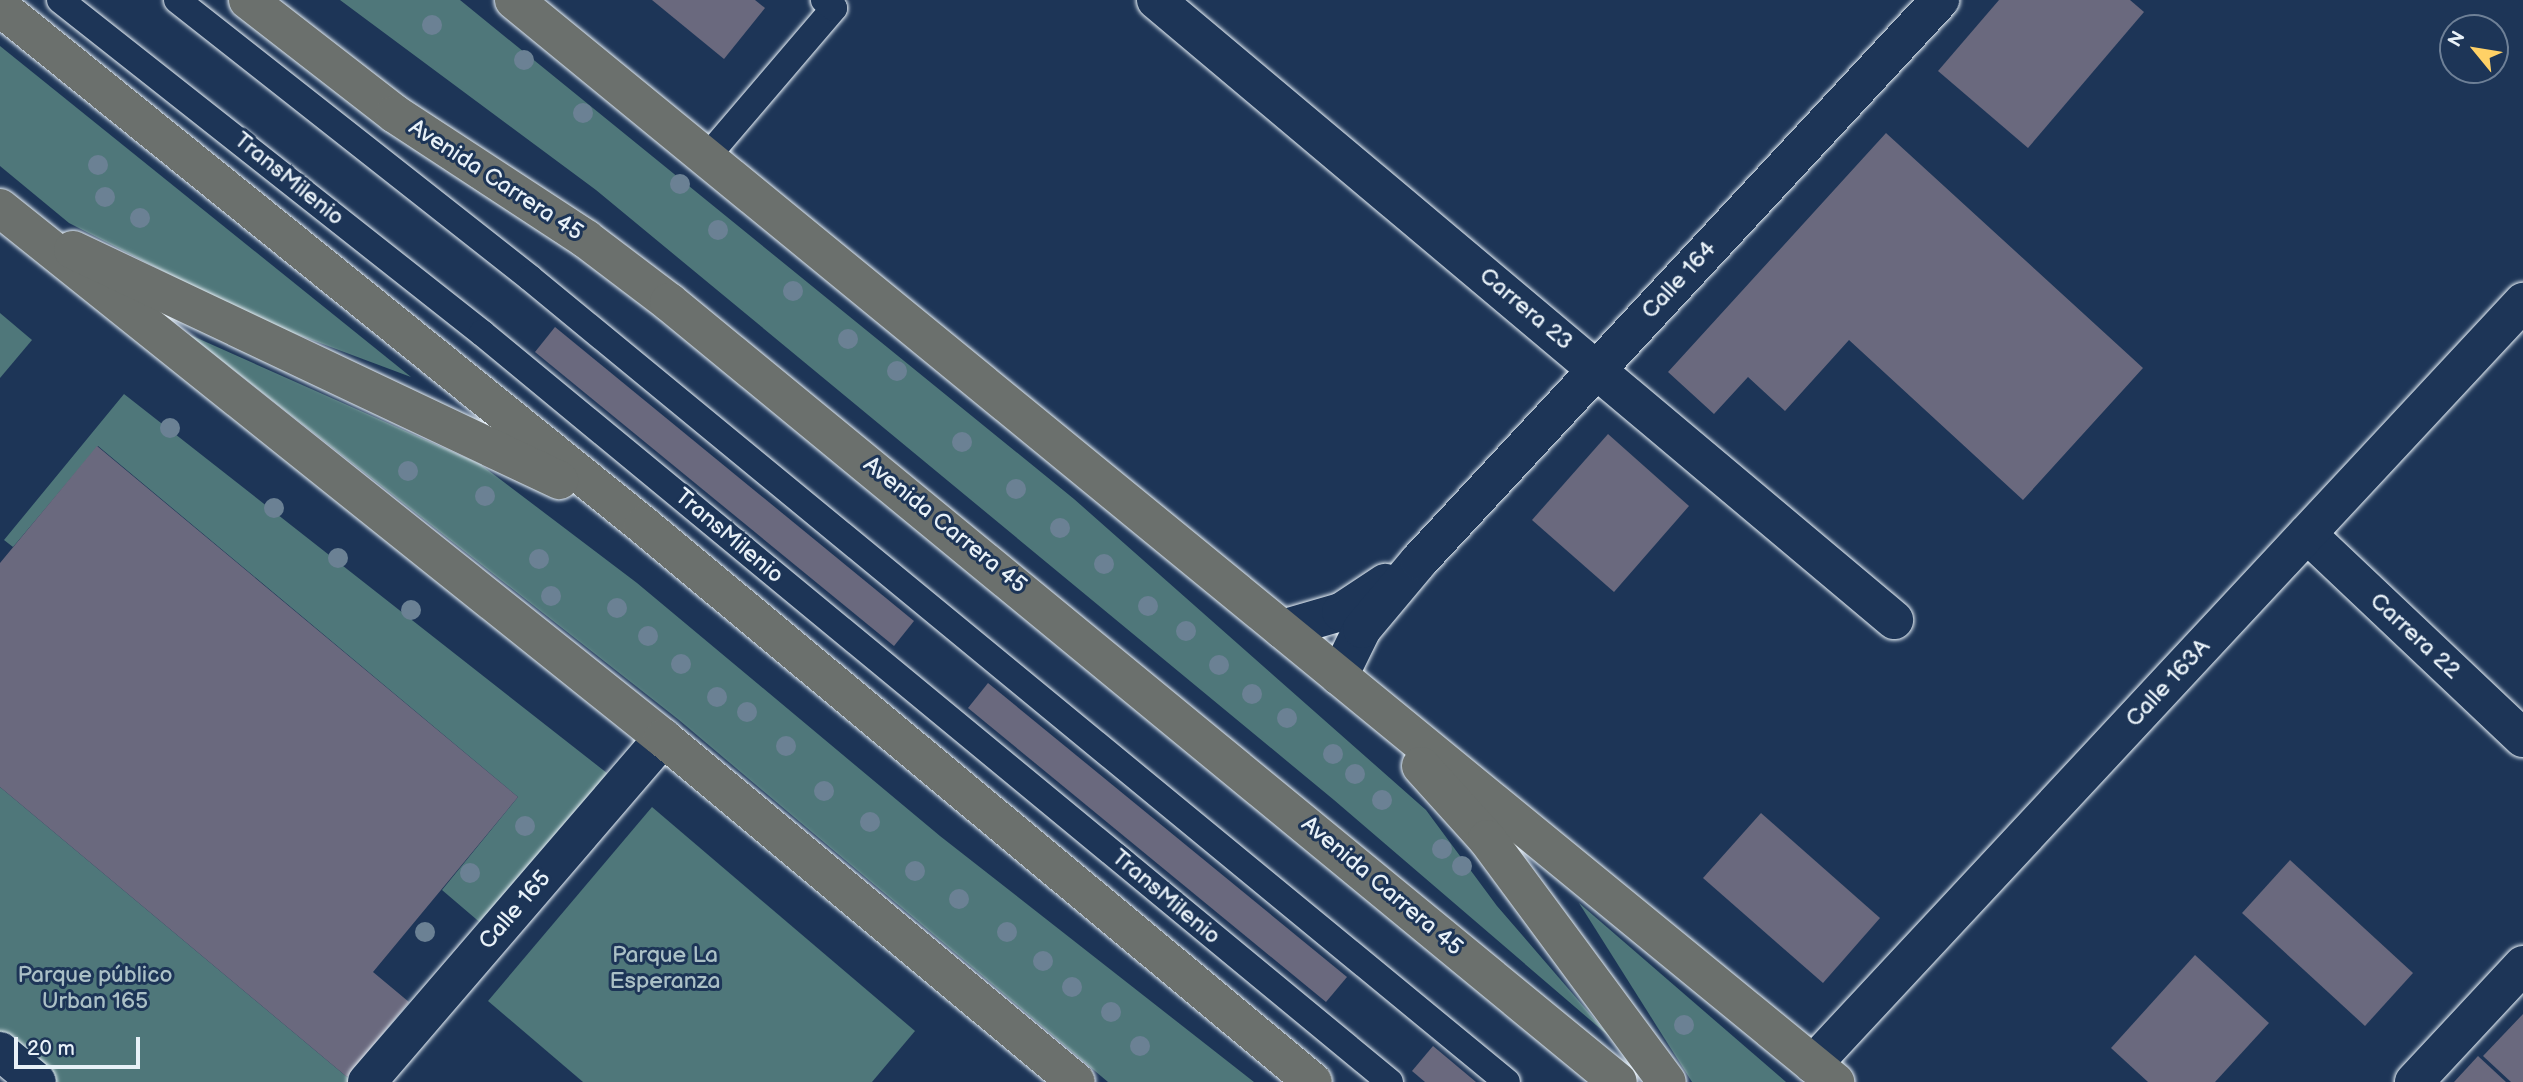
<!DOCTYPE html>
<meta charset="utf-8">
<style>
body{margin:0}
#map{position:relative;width:2523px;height:1082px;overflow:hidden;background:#1d3557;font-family:"Balsamiq Sans",sans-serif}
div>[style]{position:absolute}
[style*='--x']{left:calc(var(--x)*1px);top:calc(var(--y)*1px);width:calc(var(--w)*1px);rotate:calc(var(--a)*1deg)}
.green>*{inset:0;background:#4f777a}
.building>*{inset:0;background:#6a697e}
.roads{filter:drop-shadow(0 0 2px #e8f1f8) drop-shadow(0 0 2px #e8f1f8)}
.lane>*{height:26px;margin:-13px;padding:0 13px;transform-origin:13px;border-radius:13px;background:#1d3557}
.street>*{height:38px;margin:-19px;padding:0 19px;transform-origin:19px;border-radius:19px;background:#1d3557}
.secondary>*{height:38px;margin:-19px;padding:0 19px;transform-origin:19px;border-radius:19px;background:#1d3557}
.highway>*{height:38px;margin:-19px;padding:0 19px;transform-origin:19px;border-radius:19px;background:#6b706d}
.trees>*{width:20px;height:20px;margin:-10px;border-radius:50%;background:#6b8194}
span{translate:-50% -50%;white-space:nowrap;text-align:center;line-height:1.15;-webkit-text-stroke:6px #1d3557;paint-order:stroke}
.street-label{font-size:23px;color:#e8f1f8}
.park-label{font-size:23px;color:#abc0c6}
.north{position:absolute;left:2439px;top:14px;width:70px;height:70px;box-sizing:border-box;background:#1d3557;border:2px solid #6e8097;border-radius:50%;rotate:300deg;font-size:19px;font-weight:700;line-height:28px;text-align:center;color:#e8f1f8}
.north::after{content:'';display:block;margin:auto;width:24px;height:32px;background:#ffd166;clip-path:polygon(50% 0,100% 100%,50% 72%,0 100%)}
.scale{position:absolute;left:14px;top:1037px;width:126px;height:32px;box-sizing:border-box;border:4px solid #e8f1f8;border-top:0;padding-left:9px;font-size:21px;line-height:24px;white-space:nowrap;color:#e8f1f8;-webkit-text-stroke:5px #1d3557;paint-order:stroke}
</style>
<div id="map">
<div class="green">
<i style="clip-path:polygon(340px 0,460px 0,1074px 499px,1426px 810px,1497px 906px,1610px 1037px,1334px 800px,596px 190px)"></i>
<i style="clip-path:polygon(0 46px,411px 377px,261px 321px,69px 223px,0 166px)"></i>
<i style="clip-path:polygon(0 313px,32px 340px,0 378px)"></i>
<i style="clip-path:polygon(188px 334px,480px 464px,637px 583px,940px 836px,1254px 1082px,1108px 1082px,679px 720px)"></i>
<i style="clip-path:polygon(124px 394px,612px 777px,483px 925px,442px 890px,518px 797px,98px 446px,13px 547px,4px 540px)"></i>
<i style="clip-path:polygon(0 787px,347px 1077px,354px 1082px,49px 1082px,0 1040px)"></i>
<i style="clip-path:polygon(652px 807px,915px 1031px,872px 1082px,583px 1082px,488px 1001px)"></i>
<i style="clip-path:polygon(1579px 903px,1786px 1082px,1692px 1082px)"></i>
</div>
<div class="building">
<i style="clip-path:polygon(652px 0,755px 0,765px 8px,724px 59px)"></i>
<i style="clip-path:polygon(1999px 0,2130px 0,2144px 12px,2028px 148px,1938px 71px)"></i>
<i style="clip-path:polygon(1886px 133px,2143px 368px,2023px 500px,1849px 340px,1785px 411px,1748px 377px,1714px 414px,1668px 372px)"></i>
<i style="clip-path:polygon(555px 327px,914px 621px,894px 646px,535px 352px)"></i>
<i style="clip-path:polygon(1608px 434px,1689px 506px,1614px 592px,1532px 520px)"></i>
<i style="clip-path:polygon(97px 446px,518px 797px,373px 972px,409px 1002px,347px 1077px,0 787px,0 563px)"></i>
<i style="clip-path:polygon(988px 683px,1347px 977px,1326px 1002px,968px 708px)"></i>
<i style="clip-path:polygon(1761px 813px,1880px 918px,1823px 983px,1703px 878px)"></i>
<i style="clip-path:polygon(2290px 860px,2413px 973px,2365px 1026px,2242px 913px)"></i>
<i style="clip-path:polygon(2195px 955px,2269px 1023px,2215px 1082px,2148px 1082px,2111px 1048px)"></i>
<i style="clip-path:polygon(2523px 1014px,2523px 1082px,2511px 1082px,2483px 1056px)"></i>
<i style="clip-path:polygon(1433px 1046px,1476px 1082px,1425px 1082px,1412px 1071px)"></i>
<i style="clip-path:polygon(2478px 1056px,2506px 1082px,2454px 1082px)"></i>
</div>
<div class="roads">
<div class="lane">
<i style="--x:60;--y:0;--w:538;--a:38.28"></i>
<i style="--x:482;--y:333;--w:1177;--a:39.52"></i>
<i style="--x:177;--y:0;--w:449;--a:38.2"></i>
<i style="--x:530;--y:278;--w:1265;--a:39.45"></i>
<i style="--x:706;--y:158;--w:197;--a:-49.5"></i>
<i style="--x:834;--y:8;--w:13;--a:-141"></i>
</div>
<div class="street">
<i style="--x:1156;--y:0;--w:964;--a:40.03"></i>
<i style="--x:2307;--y:534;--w:297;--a:43.4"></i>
<i style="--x:0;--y:1051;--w:48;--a:40"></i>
<i style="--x:1813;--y:1064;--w:1042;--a:-47.02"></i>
<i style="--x:367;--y:1082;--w:454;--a:-49.3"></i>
<i style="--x:2414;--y:1082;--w:160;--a:-47"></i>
</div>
<div class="secondary">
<i style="--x:1282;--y:629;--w:61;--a:-16.1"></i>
<i style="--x:1341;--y:612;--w:53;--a:-33.4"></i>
<i style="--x:1339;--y:676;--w:52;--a:-63.9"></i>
<i style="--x:1362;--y:629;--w:89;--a:-50"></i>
<i style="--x:1419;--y:561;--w:766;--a:-47.12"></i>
</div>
<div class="highway">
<i style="--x:248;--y:0;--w:186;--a:37.8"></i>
<i style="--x:395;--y:114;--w:228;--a:33.2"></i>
<i style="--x:586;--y:239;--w:104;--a:37.2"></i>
<i style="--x:669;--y:302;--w:1228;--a:39.42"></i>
<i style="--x:514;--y:0;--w:1708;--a:39.32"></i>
<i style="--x:0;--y:7;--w:826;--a:38.85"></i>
<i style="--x:643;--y:525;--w:871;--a:39.74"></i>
<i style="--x:0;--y:208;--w:849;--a:38.64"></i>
<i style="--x:663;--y:738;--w:537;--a:39.79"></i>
<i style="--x:73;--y:250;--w:538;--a:25.33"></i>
<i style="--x:1421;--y:766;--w:98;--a:47.9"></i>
<i style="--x:1487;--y:839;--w:302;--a:53.5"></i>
</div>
</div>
<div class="trees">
<i style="left:432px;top:25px"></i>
<i style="left:524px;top:60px"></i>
<i style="left:583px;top:113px"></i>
<i style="left:98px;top:165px"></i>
<i style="left:680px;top:184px"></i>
<i style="left:105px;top:197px"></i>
<i style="left:140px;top:218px"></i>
<i style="left:718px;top:230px"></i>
<i style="left:793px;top:291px"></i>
<i style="left:848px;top:339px"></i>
<i style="left:897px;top:371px"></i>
<i style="left:170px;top:428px"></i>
<i style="left:962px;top:442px"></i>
<i style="left:408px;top:471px"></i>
<i style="left:1016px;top:489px"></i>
<i style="left:485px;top:496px"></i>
<i style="left:274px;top:508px"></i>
<i style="left:1060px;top:528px"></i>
<i style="left:338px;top:558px"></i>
<i style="left:539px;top:559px"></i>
<i style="left:1104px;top:564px"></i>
<i style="left:551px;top:596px"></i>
<i style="left:1148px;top:606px"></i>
<i style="left:617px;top:608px"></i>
<i style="left:411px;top:610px"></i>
<i style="left:1186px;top:631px"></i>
<i style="left:648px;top:636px"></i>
<i style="left:681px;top:664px"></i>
<i style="left:1219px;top:665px"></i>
<i style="left:1252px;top:694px"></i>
<i style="left:717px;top:697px"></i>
<i style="left:747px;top:712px"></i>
<i style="left:1287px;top:718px"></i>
<i style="left:786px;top:746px"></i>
<i style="left:1333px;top:754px"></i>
<i style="left:1355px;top:774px"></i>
<i style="left:824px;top:791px"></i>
<i style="left:1382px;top:800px"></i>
<i style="left:870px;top:822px"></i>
<i style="left:525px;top:826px"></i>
<i style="left:1442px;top:849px"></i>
<i style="left:1462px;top:866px"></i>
<i style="left:915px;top:871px"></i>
<i style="left:470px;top:873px"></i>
<i style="left:959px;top:899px"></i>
<i style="left:425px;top:932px"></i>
<i style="left:1007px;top:932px"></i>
<i style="left:1043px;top:961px"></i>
<i style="left:1072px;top:987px"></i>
<i style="left:1111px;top:1012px"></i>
<i style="left:1684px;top:1025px"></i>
<i style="left:1140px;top:1046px"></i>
</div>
<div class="street-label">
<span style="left:289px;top:179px;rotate:39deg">TransMilenio</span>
<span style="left:496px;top:180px;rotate:33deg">Avenida Carrera 45</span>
<span style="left:1679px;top:280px;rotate:-47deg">Calle 164</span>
<span style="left:1526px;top:309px;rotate:40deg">Carrera 23</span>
<span style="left:945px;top:525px;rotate:39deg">Avenida Carrera 45</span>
<span style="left:729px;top:536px;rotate:40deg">TransMilenio</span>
<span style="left:2415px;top:636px;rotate:43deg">Carrera 22</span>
<span style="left:2168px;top:683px;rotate:-47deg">Calle 163A</span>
<span style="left:1382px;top:886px;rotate:40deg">Avenida Carrera 45</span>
<span style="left:1166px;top:897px;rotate:40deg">TransMilenio</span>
<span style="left:515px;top:910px;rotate:-49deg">Calle 165</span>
</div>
<div class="park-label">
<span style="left:665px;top:968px">Parque La<br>Esperanza</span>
<span style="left:95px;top:988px">Parque público<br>Urban 165</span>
</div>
<div class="north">N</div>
<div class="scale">20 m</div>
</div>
